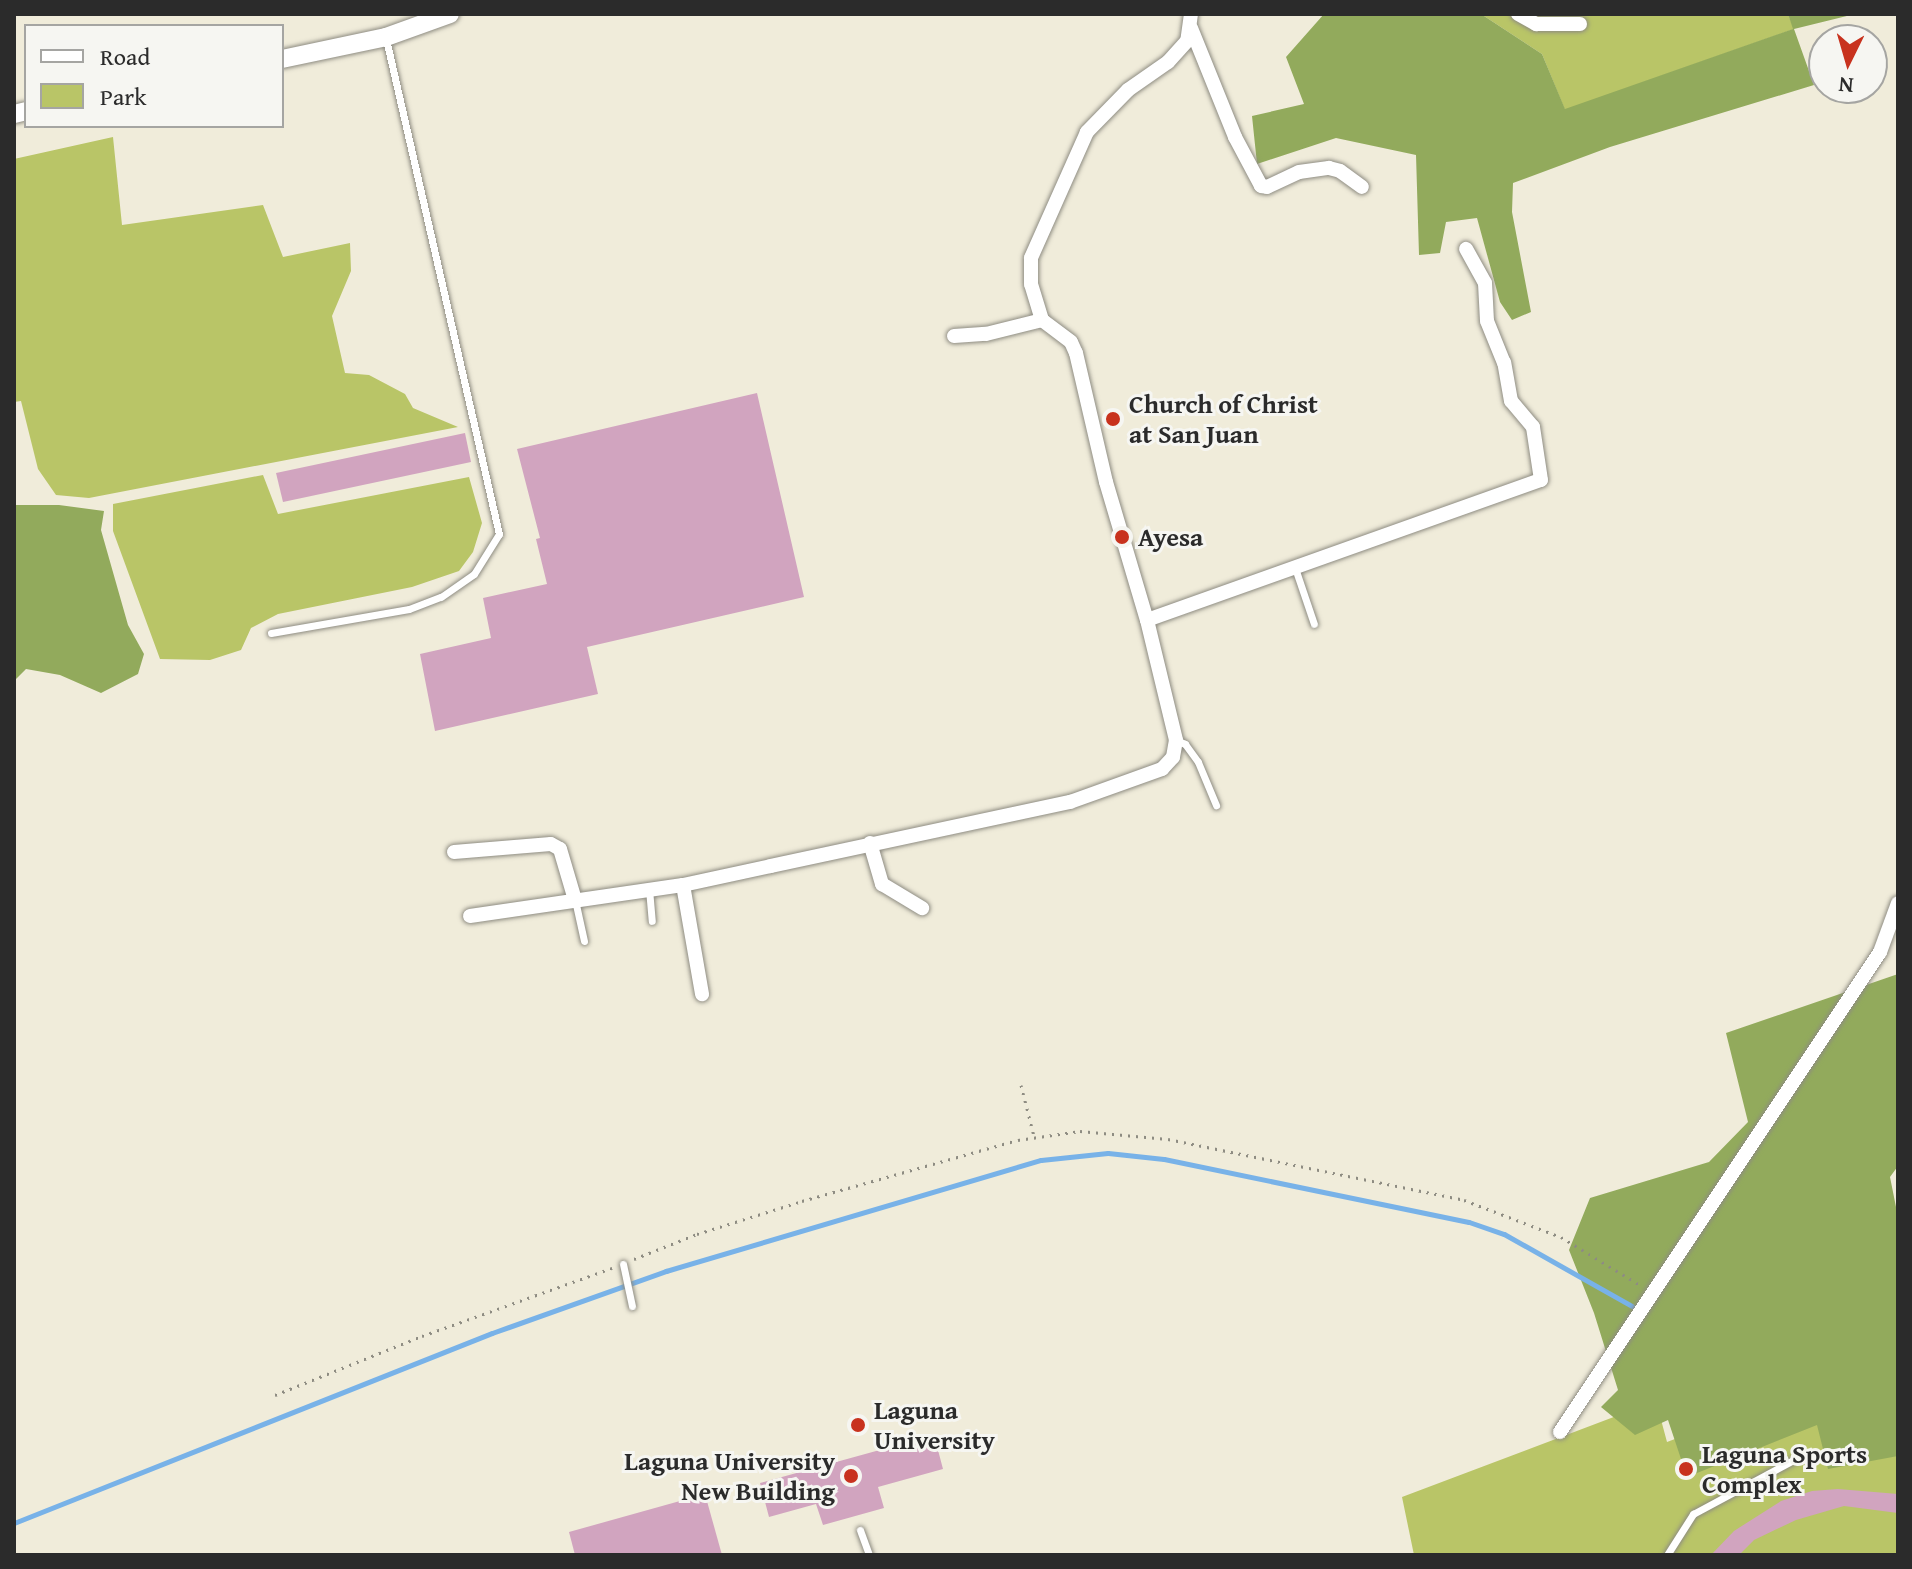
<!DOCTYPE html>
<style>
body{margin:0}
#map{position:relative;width:1912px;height:1569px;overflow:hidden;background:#f0ecda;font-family:"Gentium Book Plus",serif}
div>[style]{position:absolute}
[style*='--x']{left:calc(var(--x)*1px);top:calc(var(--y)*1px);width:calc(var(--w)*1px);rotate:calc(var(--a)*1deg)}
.green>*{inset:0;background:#b9c567}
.forest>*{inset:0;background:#92aa5c}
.stream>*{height:5px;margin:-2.5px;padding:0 2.5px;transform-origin:2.5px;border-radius:2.5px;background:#78b2e8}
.building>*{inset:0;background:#d1a4bf}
.path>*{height:3px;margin-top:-1.5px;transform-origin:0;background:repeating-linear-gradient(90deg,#8e8c82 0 2px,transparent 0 8px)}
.roads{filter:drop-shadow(0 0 2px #8e8c82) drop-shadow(0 0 2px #8e8c82)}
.lane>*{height:7px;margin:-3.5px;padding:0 3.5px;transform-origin:3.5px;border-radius:3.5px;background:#fff}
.street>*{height:14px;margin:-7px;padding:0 7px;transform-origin:7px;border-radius:7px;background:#fff}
.secondary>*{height:18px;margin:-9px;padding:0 9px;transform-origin:9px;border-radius:9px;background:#fff}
.dots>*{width:22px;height:22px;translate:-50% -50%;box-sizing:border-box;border:4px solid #f6f6f2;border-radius:50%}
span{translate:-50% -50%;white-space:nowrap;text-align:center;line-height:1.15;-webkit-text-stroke:6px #f6f6f2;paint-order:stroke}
.poi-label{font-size:26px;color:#2b2b2b;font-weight:700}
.left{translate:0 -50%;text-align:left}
.right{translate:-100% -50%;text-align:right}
.frame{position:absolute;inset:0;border:16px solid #2b2b2b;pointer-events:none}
.legend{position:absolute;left:24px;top:24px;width:260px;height:104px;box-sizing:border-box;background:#f6f6f2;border:2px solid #a5a5a2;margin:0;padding:10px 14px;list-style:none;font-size:24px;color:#2b2b2b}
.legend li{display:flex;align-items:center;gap:16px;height:40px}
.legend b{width:40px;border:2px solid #a5a5a2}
.north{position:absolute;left:1808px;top:24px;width:80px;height:80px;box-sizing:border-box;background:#f6f6f2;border:2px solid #a5a5a2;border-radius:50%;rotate:185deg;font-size:22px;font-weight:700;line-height:32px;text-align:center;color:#2b2b2b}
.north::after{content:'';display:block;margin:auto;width:28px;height:36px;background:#c8321e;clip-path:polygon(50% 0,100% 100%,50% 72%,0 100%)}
</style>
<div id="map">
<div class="green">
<i style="clip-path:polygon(1481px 14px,1788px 14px,1794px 29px,1565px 110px,1542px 54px)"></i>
<i style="clip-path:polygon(113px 137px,122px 225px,263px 205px,283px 257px,350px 243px,351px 271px,332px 316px,345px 373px,369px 375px,405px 394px,413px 408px,458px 427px,89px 498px,56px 495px,38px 469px,21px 401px,14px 402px,14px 159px)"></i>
<i style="clip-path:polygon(263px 475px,278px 514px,469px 477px,482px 523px,473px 552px,459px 571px,412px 587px,278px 614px,251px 628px,241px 650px,210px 660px,160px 659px,113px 531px,113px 504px)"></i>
<i style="clip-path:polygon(1846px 1374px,1898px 1416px,1898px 1555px,1414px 1555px,1402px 1497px,1656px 1401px,1667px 1442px)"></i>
</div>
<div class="forest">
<i style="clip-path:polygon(1324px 14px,1481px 14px,1542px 54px,1565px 109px,1793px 29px,1788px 14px,1855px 14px,1794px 29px,1814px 85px,1610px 147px,1513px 183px,1512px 212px,1531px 312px,1512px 320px,1500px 302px,1477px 218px,1446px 222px,1440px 253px,1419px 255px,1416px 155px,1336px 138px,1257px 164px,1252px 116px,1304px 104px,1286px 57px)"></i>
<i style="clip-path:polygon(14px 505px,59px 505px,104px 511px,101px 530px,128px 625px,144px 654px,138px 674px,101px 693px,60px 675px,26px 669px,14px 681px)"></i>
<i style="clip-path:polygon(1898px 974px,1898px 1166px,1890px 1177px,1898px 1217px,1898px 1456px,1828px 1469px,1817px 1425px,1687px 1477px,1668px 1420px,1635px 1435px,1601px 1407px,1618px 1390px,1594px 1313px,1569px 1250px,1590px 1198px,1709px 1162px,1748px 1122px,1726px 1033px)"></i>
</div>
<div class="stream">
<i style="--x:14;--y:1523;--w:514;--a:-21.68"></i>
<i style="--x:492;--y:1333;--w:185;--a:-19.6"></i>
<i style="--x:666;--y:1271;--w:391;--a:-16.5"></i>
<i style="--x:1041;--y:1160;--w:67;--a:-6"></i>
<i style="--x:1108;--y:1153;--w:56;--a:6.1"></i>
<i style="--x:1164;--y:1159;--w:311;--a:11.7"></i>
<i style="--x:1469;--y:1222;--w:37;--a:19"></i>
<i style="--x:1504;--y:1234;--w:147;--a:29.4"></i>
</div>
<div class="building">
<i style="clip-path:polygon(757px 393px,804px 597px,587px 647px,598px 694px,435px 731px,420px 654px,491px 638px,483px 598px,547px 584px,536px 539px,540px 538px,517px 449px)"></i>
<i style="clip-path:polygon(465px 433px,471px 462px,283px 502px,276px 473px)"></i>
<i style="clip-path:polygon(934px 1435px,943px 1469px,878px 1487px,884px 1508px,823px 1525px,816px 1504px,769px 1517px,760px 1483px)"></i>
<i style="clip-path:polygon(1838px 1489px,1898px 1494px,1898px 1513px,1844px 1506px,1796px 1520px,1754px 1540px,1739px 1555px,1711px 1555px,1734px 1531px,1781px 1501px,1812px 1491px)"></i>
<i style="clip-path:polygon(705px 1494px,722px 1555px,575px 1555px,569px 1532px)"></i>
</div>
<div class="path">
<i style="--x:1021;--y:1085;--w:53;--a:75.7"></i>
<i style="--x:634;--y:1259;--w:68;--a:-21.6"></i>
<i style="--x:697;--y:1234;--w:110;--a:-17.4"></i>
<i style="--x:802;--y:1201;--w:224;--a:-15.8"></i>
<i style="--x:1018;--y:1140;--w:63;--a:-8.3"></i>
<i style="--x:1080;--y:1131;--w:88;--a:5.2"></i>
<i style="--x:1168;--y:1139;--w:302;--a:11.6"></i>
<i style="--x:1464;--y:1200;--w:104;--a:20.9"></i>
<i style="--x:1561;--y:1237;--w:92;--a:31.3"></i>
<i style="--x:275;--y:1395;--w:158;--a:-21.9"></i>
<i style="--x:422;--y:1336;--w:202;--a:-19.7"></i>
</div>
<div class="roads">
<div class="lane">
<i style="--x:1295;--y:568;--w:59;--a:71.3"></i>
<i style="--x:271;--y:633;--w:140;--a:-9.9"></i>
<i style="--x:409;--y:609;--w:34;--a:-21"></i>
<i style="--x:441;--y:597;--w:40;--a:-34.9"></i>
<i style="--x:474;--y:574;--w:47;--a:-58"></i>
<i style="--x:499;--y:534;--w:508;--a:-102.86"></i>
<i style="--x:1176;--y:740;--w:10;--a:24"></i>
<i style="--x:1185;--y:744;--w:22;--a:54"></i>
<i style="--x:1198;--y:762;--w:47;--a:67.3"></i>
<i style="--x:649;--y:889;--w:32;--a:85"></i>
<i style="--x:575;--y:900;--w:42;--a:77.6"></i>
<i style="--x:623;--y:1264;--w:43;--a:77.9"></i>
<i style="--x:860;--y:1530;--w:27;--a:70"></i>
<i style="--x:1667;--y:1555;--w:49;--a:-57.6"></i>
<i style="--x:1693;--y:1514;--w:120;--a:-28.3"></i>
</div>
<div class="street">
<i style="--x:1191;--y:14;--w:27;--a:98"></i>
<i style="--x:1187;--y:41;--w:28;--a:132"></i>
<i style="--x:1168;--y:62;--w:49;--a:145"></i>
<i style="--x:1128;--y:90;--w:59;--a:134.3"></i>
<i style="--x:1087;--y:132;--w:138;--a:114"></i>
<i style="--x:1031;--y:258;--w:26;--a:90"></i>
<i style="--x:1031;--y:284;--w:38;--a:73"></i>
<i style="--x:1042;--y:320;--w:36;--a:37"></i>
<i style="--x:1071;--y:342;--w:12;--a:66"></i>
<i style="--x:1076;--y:353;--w:132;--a:76.9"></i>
<i style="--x:1106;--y:482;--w:144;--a:73.5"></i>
<i style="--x:1147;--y:620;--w:418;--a:-19.6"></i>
<i style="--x:1541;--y:480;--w:54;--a:-98.6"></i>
<i style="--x:1533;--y:427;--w:34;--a:-130"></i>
<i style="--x:1511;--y:401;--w:39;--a:-100"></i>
<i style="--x:1504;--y:363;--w:45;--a:-112"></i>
<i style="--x:1487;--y:321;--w:38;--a:-93"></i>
<i style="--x:1485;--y:283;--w:39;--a:-119"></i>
<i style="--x:1518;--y:14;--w:21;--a:29"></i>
<i style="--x:1536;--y:24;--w:44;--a:0"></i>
<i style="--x:1191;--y:28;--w:118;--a:68"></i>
<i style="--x:1235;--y:137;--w:55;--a:62"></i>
<i style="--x:1261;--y:186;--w:6;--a:9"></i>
<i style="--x:1267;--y:187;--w:35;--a:-25"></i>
<i style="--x:1299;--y:172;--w:30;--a:-8"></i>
<i style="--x:1329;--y:168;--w:11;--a:15"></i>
<i style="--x:1340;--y:171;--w:27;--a:36"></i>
<i style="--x:954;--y:336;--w:32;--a:-4"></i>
<i style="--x:986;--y:334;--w:58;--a:-14"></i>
<i style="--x:870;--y:843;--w:43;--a:73.7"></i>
<i style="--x:882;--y:884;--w:47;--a:31"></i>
<i style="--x:454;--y:852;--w:97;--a:-4.7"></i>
<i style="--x:551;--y:844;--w:10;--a:29"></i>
<i style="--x:560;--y:849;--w:53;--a:73.6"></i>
<i style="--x:683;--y:885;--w:111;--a:80.1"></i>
<i style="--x:470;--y:916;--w:215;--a:-8.3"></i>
<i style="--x:683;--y:885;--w:90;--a:-12.2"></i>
<i style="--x:771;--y:866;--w:306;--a:-12.1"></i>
<i style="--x:1070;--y:802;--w:98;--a:-19.7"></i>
<i style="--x:1162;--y:769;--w:16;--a:-47"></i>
<i style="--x:1173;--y:757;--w:17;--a:-80"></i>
<i style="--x:1176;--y:740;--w:123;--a:-103.6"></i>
<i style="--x:1560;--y:1432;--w:577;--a:-56.31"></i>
<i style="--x:1880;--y:952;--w:52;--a:-69.8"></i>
</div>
<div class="secondary">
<i style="--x:282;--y:59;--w:106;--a:-11.9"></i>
<i style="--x:386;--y:37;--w:68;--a:-19.8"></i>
<i style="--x:14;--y:114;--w:12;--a:-14"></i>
</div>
</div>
<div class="dots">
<i style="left:1113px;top:419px;background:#c8321e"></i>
<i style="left:1122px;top:537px;background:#c8321e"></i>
<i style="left:858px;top:1425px;background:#c8321e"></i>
<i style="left:1686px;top:1469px;background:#c8321e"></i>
<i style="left:851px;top:1476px;background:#c8321e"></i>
</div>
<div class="poi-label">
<span class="left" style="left:1129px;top:419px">Church of Christ<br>at San Juan</span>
<span class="left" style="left:1138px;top:537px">Ayesa</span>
<span class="left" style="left:874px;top:1425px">Laguna<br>University</span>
<span class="left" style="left:1702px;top:1469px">Laguna Sports<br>Complex</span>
<span class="right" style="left:835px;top:1476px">Laguna University<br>New Building</span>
</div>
<div class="frame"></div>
<ul class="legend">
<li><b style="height:10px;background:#fff"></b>Road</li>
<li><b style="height:22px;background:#b9c567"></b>Park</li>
</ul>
<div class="north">N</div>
</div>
